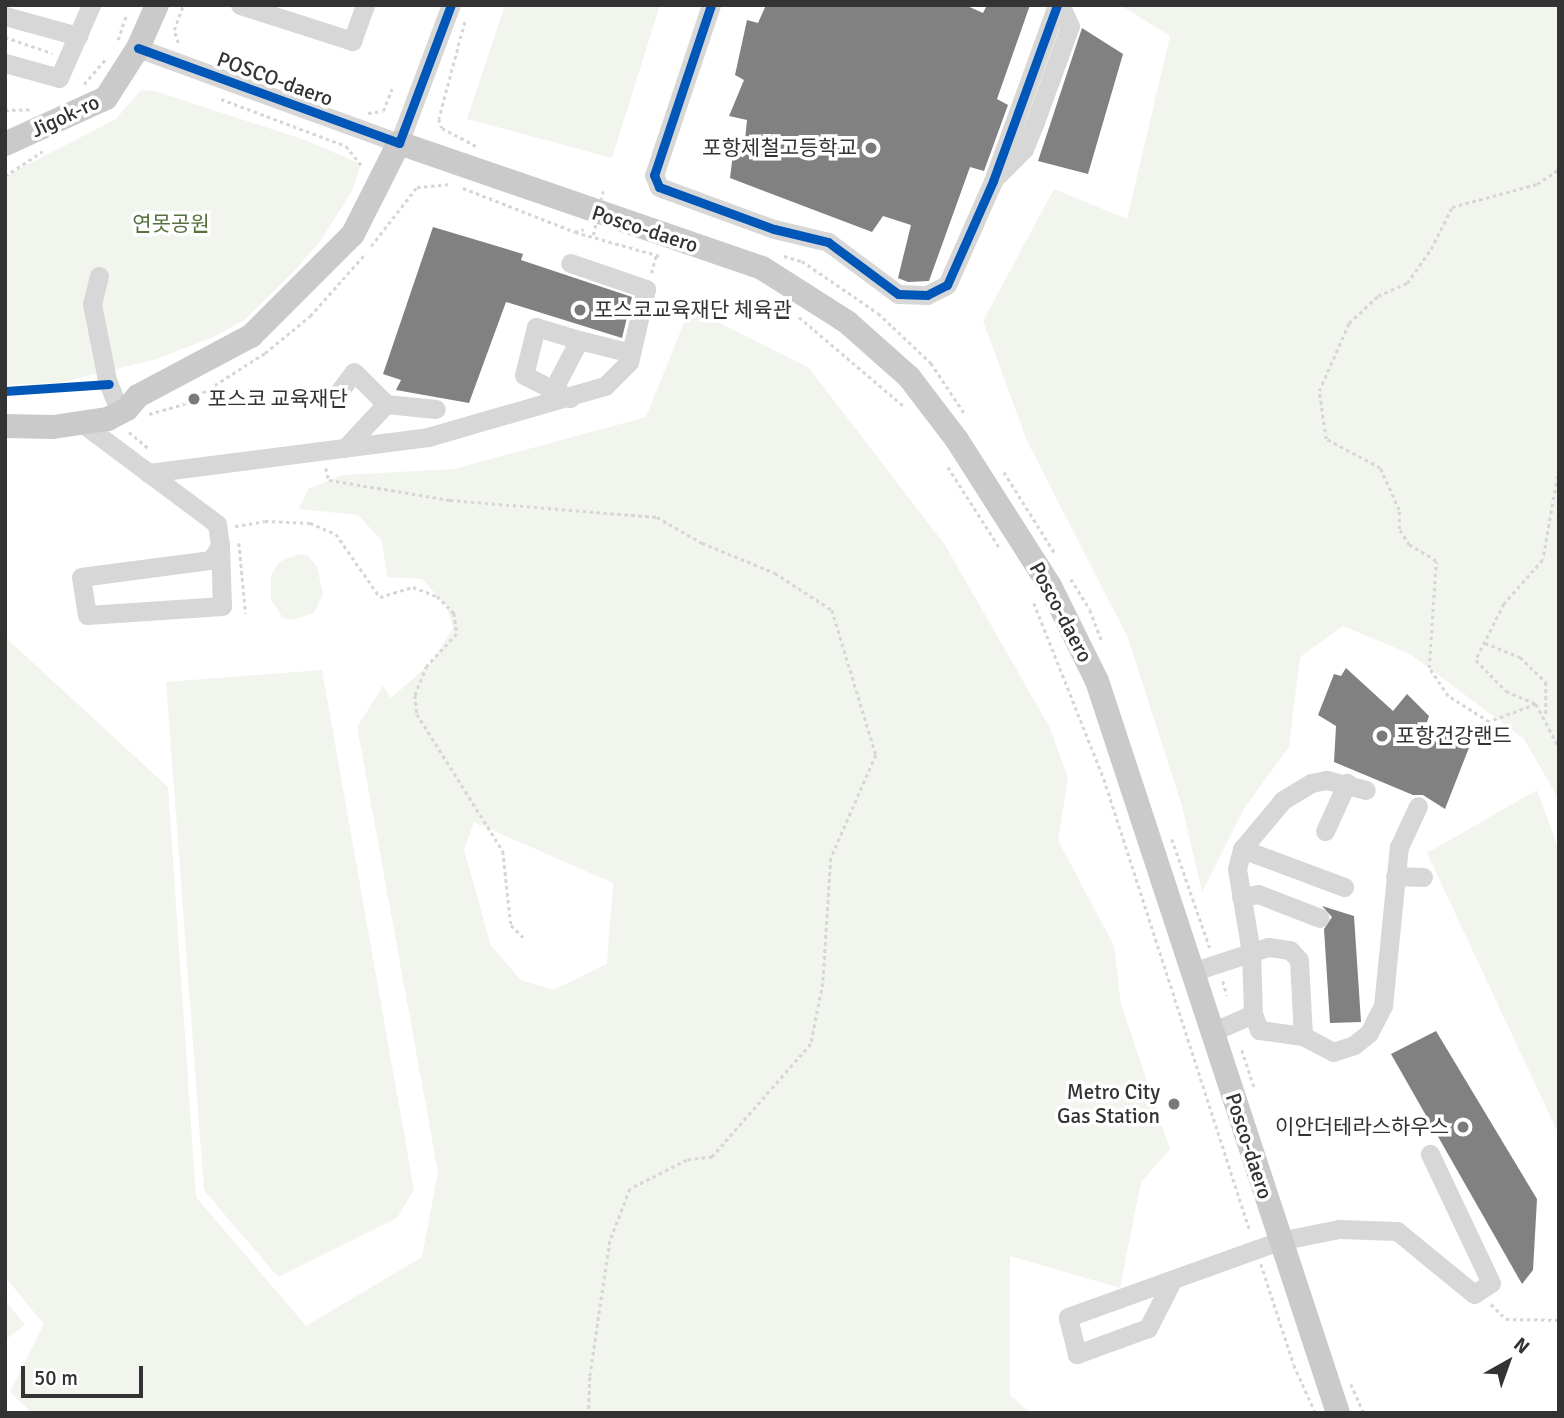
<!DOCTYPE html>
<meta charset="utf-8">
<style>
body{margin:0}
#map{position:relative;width:1564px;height:1418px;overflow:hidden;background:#fff;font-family:Signika,"Noto Sans KR",sans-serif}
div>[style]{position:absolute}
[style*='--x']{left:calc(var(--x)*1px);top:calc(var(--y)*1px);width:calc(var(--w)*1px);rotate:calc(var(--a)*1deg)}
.green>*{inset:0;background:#f1f5ed}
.building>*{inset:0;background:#818181}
.path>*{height:2.5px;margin-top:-1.25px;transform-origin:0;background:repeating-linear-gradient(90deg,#d6d6d6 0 3.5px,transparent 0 7px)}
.minor>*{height:19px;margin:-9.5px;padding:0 9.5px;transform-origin:9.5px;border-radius:9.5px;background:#d7d7d7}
.major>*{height:24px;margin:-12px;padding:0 12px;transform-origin:12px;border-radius:12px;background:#cacaca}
.path-bridge>*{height:2.5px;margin-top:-1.25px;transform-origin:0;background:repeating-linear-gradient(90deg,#d6d6d6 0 3.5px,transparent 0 7px)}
.cycleway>*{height:9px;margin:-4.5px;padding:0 4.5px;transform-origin:4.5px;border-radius:4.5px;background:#0057b8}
.dots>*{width:19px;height:19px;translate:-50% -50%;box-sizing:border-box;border:4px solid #fff;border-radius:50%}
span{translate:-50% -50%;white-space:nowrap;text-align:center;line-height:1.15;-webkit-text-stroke:7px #fff;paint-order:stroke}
.street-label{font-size:21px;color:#333}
.poi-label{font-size:21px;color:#333}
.right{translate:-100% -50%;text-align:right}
.left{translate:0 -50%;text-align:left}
.park-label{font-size:21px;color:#56703f}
.frame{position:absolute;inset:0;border:7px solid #333;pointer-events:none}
.north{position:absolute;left:1473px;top:1327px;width:70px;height:70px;-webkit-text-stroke:5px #fff;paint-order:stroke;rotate:40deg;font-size:19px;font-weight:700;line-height:28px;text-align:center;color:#333}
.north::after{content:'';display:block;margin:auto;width:24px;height:32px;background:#333;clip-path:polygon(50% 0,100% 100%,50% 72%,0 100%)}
.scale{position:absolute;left:21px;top:1366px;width:122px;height:32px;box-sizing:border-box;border:4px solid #333;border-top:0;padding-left:9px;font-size:21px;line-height:24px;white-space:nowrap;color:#333;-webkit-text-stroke:5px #fff;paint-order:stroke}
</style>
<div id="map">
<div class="green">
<i style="clip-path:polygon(505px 5px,660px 5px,612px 158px,467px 119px)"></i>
<i style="clip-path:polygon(1120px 5px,1559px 5px,1559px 800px,1524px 739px,1410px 654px,1343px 626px,1300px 657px,1289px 747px,1245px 807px,1202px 892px,1182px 806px,1128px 638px,1027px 441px,983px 321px,1054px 189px,1127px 219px,1170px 36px)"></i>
<i style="clip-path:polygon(141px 90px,155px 91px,305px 140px,361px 164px,352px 191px,319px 243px,294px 271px,244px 320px,218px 335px,157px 359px,58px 383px,5px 385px,5px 182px,11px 173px,116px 119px)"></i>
<i style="clip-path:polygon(evenodd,690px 308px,809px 368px,945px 545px,1050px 728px,1068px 778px,1058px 840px,1114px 946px,1121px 1004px,1170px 1149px,1141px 1182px,1120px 1288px,1010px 1256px,1010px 1395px,1031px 1413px,32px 1413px,10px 1392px,44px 1324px,5px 1277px,5px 637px,168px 787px,196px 1197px,306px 1326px,422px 1257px,438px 1172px,357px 727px,383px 686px,391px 698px,431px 663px,453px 628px,446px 605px,422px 579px,387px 577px,382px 541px,358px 515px,299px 509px,308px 489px,343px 475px,454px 469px,646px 417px,690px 308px,474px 822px,613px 883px,607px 964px,553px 990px,521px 980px,491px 946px,464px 850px,474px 822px)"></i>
<i style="clip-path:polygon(298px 554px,308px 556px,317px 567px,323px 594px,314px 613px,292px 620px,283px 618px,271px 600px,271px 576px,279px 562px)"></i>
<i style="clip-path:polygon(322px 670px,414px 1190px,397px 1218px,278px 1277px,204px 1190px,166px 682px)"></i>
<i style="clip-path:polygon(1537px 790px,1559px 850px,1559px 1135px,1427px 853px)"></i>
<i style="clip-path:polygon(5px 1300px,25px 1325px,5px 1340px)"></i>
</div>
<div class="building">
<i style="clip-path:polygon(766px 5px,965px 5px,983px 13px,987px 5px,1030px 5px,997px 99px,1008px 105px,984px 171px,970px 167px,929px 281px,908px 282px,898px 278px,911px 225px,883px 216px,872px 232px,730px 178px,734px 146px,744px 150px,747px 120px,729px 116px,744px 80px,735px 75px,747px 20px,758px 23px)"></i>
<i style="clip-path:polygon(1082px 28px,1123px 54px,1088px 174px,1038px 161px)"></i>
<i style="clip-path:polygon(433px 227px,523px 254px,521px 260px,632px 297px,622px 338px,506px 302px,469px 403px,396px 390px,401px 380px,383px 374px)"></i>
<i style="clip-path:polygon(1346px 668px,1393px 711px,1407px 694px,1429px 716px,1426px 725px,1472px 740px,1445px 809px,1423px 795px,1413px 795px,1334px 762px,1336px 726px,1318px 715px,1334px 674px,1341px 676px)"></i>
<i style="clip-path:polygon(1322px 906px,1354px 916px,1361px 1022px,1330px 1023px,1324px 929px,1332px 917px)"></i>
<i style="clip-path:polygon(1436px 1031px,1537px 1199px,1533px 1270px,1522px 1284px,1391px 1054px)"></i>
</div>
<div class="path">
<i style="--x:465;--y:22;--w:100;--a:105"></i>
<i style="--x:439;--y:119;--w:9;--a:72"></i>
<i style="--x:442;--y:128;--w:41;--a:27.8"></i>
<i style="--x:5;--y:37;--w:50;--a:18.8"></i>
<i style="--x:118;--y:40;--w:28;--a:-72"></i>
<i style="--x:178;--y:43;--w:14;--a:-107"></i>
<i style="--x:174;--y:30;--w:27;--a:-70"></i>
<i style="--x:84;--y:84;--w:32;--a:-49"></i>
<i style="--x:221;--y:99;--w:134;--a:20.6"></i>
<i style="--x:346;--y:146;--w:27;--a:51"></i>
<i style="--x:5;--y:110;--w:25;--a:-2"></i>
<i style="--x:368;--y:113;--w:15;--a:-8"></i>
<i style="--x:383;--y:111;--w:24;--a:-68"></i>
<i style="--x:5;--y:176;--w:45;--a:-33.3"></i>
<i style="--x:463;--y:188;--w:120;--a:21.4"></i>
<i style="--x:575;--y:232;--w:9;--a:-18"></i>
<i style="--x:575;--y:232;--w:88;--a:15.8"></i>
<i style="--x:371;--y:246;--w:75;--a:-52.1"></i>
<i style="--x:417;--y:187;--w:34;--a:-5"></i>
<i style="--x:784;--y:256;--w:19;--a:16"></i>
<i style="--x:802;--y:261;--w:92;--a:34.4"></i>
<i style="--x:878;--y:313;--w:73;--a:43.3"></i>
<i style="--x:931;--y:363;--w:61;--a:56.3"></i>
<i style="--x:651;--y:273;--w:19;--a:-74"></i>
<i style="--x:799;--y:317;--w:140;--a:40.4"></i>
<i style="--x:149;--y:414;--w:37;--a:-16"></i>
<i style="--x:185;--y:404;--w:95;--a:-32.5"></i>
<i style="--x:265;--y:353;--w:58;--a:-39.4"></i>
<i style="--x:310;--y:316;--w:83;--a:-48.4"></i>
<i style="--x:129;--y:432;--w:25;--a:40"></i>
<i style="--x:948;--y:467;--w:98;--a:57.4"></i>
<i style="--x:326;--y:468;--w:12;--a:76"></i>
<i style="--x:329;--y:480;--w:123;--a:9.4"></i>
<i style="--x:450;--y:500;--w:208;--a:4.7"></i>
<i style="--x:657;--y:517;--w:52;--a:30"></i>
<i style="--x:702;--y:543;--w:79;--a:22.3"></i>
<i style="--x:775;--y:573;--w:68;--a:33"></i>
<i style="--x:832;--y:610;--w:152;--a:73.1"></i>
<i style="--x:876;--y:755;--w:112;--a:113.6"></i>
<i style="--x:831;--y:858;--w:125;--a:93.7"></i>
<i style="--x:823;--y:983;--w:62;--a:101.1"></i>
<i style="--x:811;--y:1044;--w:150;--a:131.2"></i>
<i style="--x:712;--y:1157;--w:25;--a:173"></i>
<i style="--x:687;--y:1160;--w:64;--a:153"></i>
<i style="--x:630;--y:1189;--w:56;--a:111"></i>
<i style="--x:610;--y:1241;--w:137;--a:98.4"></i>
<i style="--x:590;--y:1377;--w:36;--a:92"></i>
<i style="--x:1559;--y:469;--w:92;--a:100"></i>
<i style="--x:1543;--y:560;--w:59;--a:131.6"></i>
<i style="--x:1504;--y:604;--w:63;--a:116.6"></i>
<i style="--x:1476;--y:660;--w:43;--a:45.9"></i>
<i style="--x:1506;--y:691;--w:33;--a:23"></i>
<i style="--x:1536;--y:704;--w:49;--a:61.9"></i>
<i style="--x:1004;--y:472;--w:98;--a:57.9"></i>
<i style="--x:235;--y:526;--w:30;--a:-9"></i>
<i style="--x:265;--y:521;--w:45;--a:2.5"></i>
<i style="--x:310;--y:523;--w:28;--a:23"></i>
<i style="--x:336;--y:534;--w:77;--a:55.1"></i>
<i style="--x:380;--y:597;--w:34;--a:-17"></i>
<i style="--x:413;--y:587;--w:26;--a:21"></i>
<i style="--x:437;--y:596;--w:24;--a:45"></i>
<i style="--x:454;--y:613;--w:21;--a:82"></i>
<i style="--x:457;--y:634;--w:44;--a:133.2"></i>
<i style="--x:427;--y:666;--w:31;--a:112"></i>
<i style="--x:415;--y:695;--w:19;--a:84"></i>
<i style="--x:417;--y:714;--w:162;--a:57.9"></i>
<i style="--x:503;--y:851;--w:74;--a:83.8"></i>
<i style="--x:511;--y:925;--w:20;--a:45"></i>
<i style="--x:239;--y:543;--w:71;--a:84.4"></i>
<i style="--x:1071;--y:579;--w:36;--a:58"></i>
<i style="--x:1090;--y:610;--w:33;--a:69"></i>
<i style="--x:1034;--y:603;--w:189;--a:68.3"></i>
<i style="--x:1104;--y:779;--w:475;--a:72.1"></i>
<i style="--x:1485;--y:643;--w:38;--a:22"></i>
<i style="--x:1520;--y:657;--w:36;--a:44"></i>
<i style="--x:1546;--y:682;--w:34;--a:90"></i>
<i style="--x:1536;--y:704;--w:50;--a:159"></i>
<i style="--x:1489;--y:722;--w:49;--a:-147.6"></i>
<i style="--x:1448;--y:696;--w:34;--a:-124"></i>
<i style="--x:1429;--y:668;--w:107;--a:-86.3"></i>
<i style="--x:1436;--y:561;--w:31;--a:-149"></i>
<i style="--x:1409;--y:545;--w:19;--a:-122"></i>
<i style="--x:1399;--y:529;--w:19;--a:-90"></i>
<i style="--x:1399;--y:510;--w:46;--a:-114.3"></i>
<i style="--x:1380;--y:468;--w:61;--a:-151.8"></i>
<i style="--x:1326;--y:439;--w:49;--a:-98.3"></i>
<i style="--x:1319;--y:391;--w:74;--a:-66.2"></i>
<i style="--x:1349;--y:323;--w:40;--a:-43"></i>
<i style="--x:1378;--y:296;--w:32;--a:-24"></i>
<i style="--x:1407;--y:283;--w:42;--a:-54.8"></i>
<i style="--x:1431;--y:249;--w:47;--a:-63.4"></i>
<i style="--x:1452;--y:207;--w:88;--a:-15.1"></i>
<i style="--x:1537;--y:184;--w:27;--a:-34"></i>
<i style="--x:1172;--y:839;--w:115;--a:70.8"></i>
<i style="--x:1223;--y:981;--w:15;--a:74"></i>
<i style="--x:1242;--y:1050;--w:40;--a:72"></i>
<i style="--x:1261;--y:1264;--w:106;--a:71.9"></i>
<i style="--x:1294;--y:1365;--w:51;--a:65.9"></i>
<i style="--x:1491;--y:1304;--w:21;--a:45"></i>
<i style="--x:1506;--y:1319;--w:53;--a:1.1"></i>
<i style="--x:1351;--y:1384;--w:32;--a:66"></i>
</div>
<div class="minor">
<i style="--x:240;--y:5;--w:118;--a:17.8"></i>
<i style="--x:352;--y:41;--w:38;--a:-70"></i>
<i style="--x:711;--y:5;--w:179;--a:108.5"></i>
<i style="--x:654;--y:175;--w:13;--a:67"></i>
<i style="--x:659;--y:187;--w:122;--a:20.1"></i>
<i style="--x:774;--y:229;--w:56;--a:13.5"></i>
<i style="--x:828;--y:242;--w:87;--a:36.6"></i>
<i style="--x:898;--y:294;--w:29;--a:2"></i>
<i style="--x:927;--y:295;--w:22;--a:-27"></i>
<i style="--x:947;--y:285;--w:114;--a:-66.1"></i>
<i style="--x:993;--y:181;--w:187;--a:-70"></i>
<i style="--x:5;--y:16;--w:76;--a:15.3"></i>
<i style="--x:138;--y:48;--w:278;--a:20"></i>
<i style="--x:399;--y:143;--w:147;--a:-69.4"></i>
<i style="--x:5;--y:63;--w:56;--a:15.5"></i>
<i style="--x:59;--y:78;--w:80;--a:-66.3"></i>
<i style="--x:998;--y:175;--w:37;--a:-45"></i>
<i style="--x:1024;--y:149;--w:29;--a:-68"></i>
<i style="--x:1035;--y:122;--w:102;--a:-70"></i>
<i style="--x:1070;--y:26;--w:23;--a:-115"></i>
<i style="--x:99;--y:276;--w:29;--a:104"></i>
<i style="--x:92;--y:304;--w:77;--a:78.8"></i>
<i style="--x:107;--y:380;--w:35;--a:68"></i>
<i style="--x:579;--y:340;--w:54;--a:14"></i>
<i style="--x:553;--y:390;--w:56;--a:-62.5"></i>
<i style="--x:579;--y:340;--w:45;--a:-163.2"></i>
<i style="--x:536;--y:327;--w:49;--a:104"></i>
<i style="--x:524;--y:375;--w:33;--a:27"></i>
<i style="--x:553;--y:390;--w:19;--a:25"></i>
<i style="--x:332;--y:401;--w:36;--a:-53"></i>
<i style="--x:354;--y:372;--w:45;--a:45"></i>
<i style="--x:386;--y:404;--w:60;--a:133"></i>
<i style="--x:386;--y:404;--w:50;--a:5.7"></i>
<i style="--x:83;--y:424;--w:167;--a:36.7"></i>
<i style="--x:217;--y:524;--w:22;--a:82"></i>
<i style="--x:220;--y:546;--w:60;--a:88.1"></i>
<i style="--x:222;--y:606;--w:135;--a:176.2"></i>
<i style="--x:87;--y:615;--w:38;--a:-99"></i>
<i style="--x:81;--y:577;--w:131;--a:-7.5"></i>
<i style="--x:211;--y:560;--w:17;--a:-57"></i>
<i style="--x:148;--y:473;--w:282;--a:-7.3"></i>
<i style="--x:428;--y:437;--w:184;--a:-16.1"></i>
<i style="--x:605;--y:386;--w:34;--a:-45"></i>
<i style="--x:629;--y:362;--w:75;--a:-76.9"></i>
<i style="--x:646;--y:289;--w:80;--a:-161.1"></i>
<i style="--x:1325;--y:831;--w:53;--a:-65.4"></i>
<i style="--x:1242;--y:849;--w:109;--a:20.4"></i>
<i style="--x:1395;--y:876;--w:28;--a:2"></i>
<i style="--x:1241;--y:897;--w:17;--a:-10"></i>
<i style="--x:1258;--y:894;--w:66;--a:21.2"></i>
<i style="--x:1192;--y:972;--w:80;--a:-18.2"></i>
<i style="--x:1268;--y:947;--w:22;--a:8"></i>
<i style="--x:1290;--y:950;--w:13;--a:48"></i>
<i style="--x:1299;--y:960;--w:76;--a:87"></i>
<i style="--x:1253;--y:1014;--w:17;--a:69"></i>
<i style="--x:1259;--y:1030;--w:44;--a:7.8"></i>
<i style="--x:1303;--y:1036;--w:34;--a:28"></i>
<i style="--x:1333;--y:1052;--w:22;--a:-18"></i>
<i style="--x:1354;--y:1045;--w:19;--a:-39"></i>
<i style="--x:1369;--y:1033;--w:30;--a:-63"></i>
<i style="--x:1383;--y:1006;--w:160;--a:-84.3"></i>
<i style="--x:1399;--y:847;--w:45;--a:-65.1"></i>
<i style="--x:1212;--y:1032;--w:45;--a:-23.7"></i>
<i style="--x:1253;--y:1014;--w:62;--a:-91.8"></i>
<i style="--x:1251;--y:952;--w:84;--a:-99.6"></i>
<i style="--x:1237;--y:869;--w:21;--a:-76"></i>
<i style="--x:1242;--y:849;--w:64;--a:-50.1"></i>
<i style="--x:1283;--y:800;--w:33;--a:-31"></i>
<i style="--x:1311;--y:783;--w:16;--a:-11"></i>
<i style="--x:1327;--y:780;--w:40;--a:14.4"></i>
<i style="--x:1171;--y:1283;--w:51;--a:117.1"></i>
<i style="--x:1148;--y:1328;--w:76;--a:159.9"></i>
<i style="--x:1077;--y:1354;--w:38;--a:-104"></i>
<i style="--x:1068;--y:1317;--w:224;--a:-19.8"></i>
<i style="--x:1279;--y:1241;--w:61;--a:-11.3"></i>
<i style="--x:1339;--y:1229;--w:58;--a:2"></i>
<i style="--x:1397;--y:1231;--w:99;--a:39.3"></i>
<i style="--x:1474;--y:1294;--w:20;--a:-33"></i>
<i style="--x:1491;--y:1283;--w:143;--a:-115.3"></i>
</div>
<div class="major">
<i style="--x:5;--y:144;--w:111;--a:-24.5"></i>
<i style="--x:106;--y:98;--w:59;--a:-57.4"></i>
<i style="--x:138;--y:48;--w:47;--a:-66.2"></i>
<i style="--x:5;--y:426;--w:48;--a:1.2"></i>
<i style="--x:53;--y:427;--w:56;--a:-8.3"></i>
<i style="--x:108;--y:419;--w:21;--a:-28"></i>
<i style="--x:127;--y:409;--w:17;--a:-50"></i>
<i style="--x:138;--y:396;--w:128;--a:-28"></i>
<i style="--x:251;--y:336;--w:144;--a:-45"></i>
<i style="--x:353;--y:234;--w:102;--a:-63.2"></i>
<i style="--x:399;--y:143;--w:384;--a:19"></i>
<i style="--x:762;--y:268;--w:101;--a:32.4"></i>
<i style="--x:847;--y:322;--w:83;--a:41.6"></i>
<i style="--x:909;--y:377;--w:79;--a:52.7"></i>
<i style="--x:957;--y:440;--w:173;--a:57.5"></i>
<i style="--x:1050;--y:586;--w:106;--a:63.7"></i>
<i style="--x:1097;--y:681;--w:771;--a:71.78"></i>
</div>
<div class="path-bridge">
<i style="--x:593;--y:235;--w:45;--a:-77.2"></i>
</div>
<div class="cycleway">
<i style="--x:711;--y:5;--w:179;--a:108.5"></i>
<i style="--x:654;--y:175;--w:13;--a:67"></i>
<i style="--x:659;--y:187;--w:122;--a:20.1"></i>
<i style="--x:774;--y:229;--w:56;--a:13.5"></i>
<i style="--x:828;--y:242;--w:87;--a:36.6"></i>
<i style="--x:898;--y:294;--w:29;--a:2"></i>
<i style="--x:927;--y:295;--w:22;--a:-27"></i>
<i style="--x:947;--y:285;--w:114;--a:-66.1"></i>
<i style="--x:993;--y:181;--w:187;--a:-70"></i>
<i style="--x:138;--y:48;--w:278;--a:20"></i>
<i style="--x:399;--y:143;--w:147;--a:-69.4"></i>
<i style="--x:5;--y:391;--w:104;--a:-3.9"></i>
</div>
<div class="dots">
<i style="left:871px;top:148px;background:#7a7a7a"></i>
<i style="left:580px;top:310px;background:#7a7a7a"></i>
<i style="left:194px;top:399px;background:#7a7a7a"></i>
<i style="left:1382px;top:736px;background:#7a7a7a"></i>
<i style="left:1174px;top:1104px;background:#7a7a7a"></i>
<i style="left:1463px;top:1127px;background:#7a7a7a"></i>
</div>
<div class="street-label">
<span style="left:275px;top:79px;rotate:20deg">POSCO-daero</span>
<span style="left:65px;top:116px;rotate:-25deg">Jigok-ro</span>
<span style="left:645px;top:229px;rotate:18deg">Posco-daero</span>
<span style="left:1061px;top:612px;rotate:62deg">Posco-daero</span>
<span style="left:1249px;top:1146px;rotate:72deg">Posco-daero</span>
</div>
<div class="poi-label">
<span class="right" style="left:857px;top:148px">포항제철고등학교</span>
<span class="left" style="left:594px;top:310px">포스코교육재단 체육관</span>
<span class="left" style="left:208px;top:399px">포스코 교육재단</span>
<span class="left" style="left:1396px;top:736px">포항건강랜드</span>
<span class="right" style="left:1160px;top:1104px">Metro City<br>Gas Station</span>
<span class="right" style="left:1449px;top:1127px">이안더테라스하우스</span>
</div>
<div class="park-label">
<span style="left:171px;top:224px">연못공원</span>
</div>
<div class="frame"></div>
<div class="north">N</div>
<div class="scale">50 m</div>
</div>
